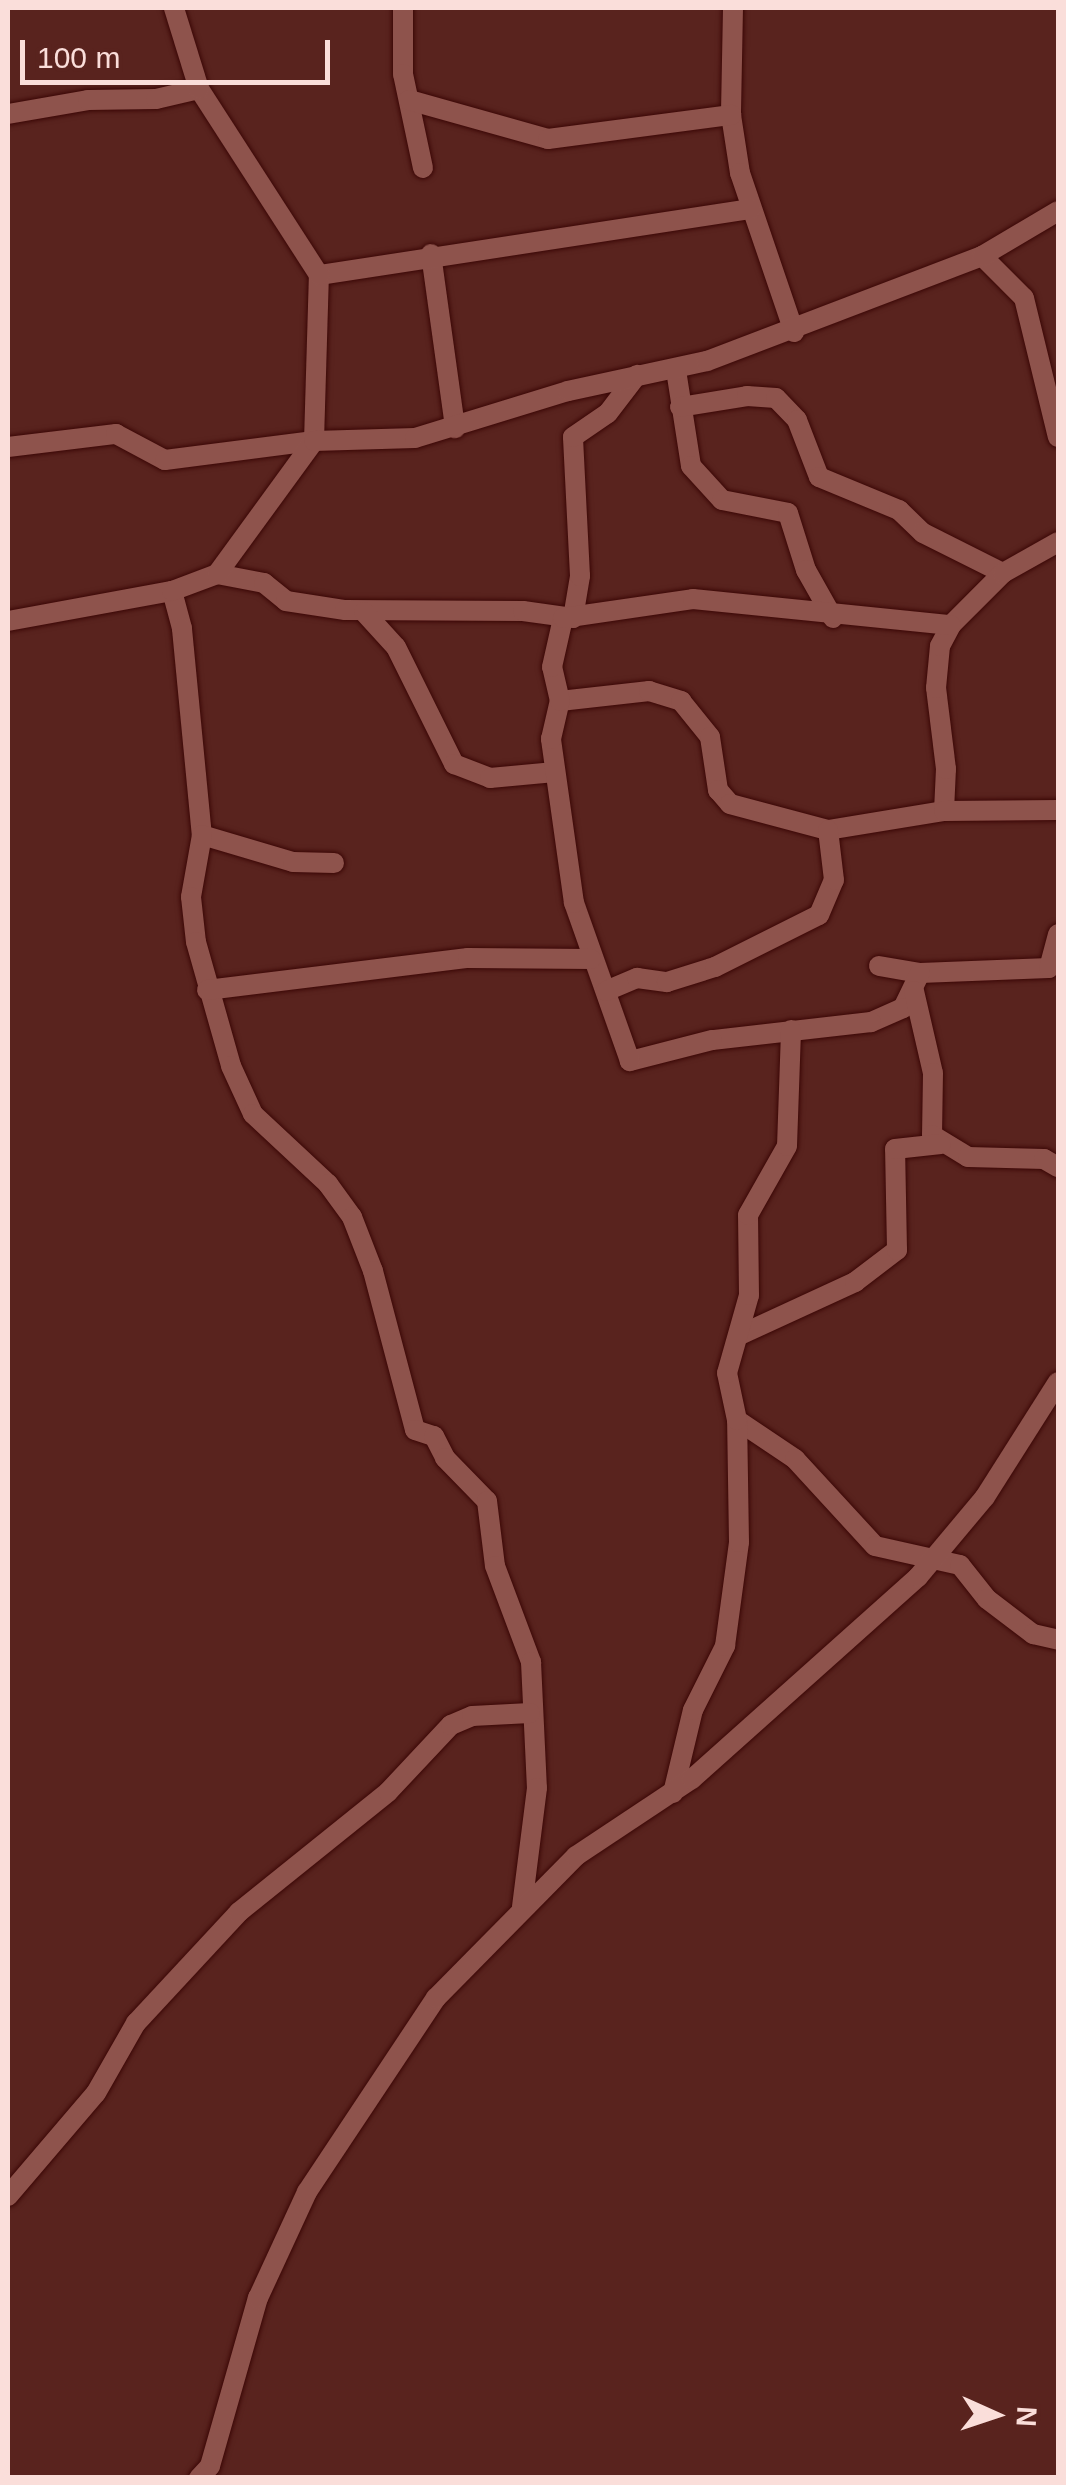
<!DOCTYPE html>
<style>
body{margin:0}
#map{position:relative;width:1066px;height:2485px;overflow:hidden;background:#59231e;font-family:Arial,sans-serif}
div>[style]{position:absolute}
[style*='--x']{left:calc(var(--x)*1px);top:calc(var(--y)*1px);width:calc(var(--w)*1px);rotate:calc(var(--a)*1deg)}
.roads{filter:drop-shadow(0 0 2px #3b0706) drop-shadow(0 0 2px #3b0706)}
.minor>*{height:20px;margin:-10px;padding:0 10px;transform-origin:10px;border-radius:10px;background:#8e534c}
span{translate:-50% -50%;white-space:nowrap;text-align:center;line-height:1.15;-webkit-text-stroke:8px #59231e;paint-order:stroke}
.frame{position:absolute;inset:0;border:10px solid #fadeda;pointer-events:none}
.north{position:absolute;left:946px;top:2365px;width:100px;height:100px;-webkit-text-stroke:8px #59231e;paint-order:stroke;rotate:93deg;font-size:28px;font-weight:700;line-height:40px;text-align:center;color:#fadeda}
.north::after{content:'';display:block;margin:auto;width:35px;height:45px;background:#fadeda;clip-path:polygon(50% 0,100% 100%,50% 72%,0 100%)}
.scale{position:absolute;left:20px;top:40px;width:310px;height:45px;box-sizing:border-box;border:5px solid #fadeda;border-top:0;padding-left:12px;font-size:30px;line-height:35px;white-space:nowrap;color:#fadeda;-webkit-text-stroke:8px #59231e;paint-order:stroke}
</style>
<div id="map">
<div class="roads">
<div class="minor">
<i style="--x:403;--y:8;--w:66;--a:90"></i>
<i style="--x:403;--y:74;--w:96;--a:78"></i>
<i style="--x:733;--y:8;--w:107;--a:91.1"></i>
<i style="--x:731;--y:115;--w:59;--a:81.2"></i>
<i style="--x:740;--y:173;--w:168;--a:71.2"></i>
<i style="--x:409;--y:100;--w:144;--a:15.7"></i>
<i style="--x:548;--y:139;--w:185;--a:-7.5"></i>
<i style="--x:8;--y:114;--w:81;--a:-9.9"></i>
<i style="--x:88;--y:100;--w:68;--a:-0.8"></i>
<i style="--x:156;--y:99;--w:44;--a:-13.1"></i>
<i style="--x:431;--y:254;--w:176;--a:82.1"></i>
<i style="--x:982;--y:256;--w:59;--a:45"></i>
<i style="--x:1024;--y:298;--w:143;--a:76.3"></i>
<i style="--x:319;--y:275;--w:437;--a:-8.7"></i>
<i style="--x:676;--y:370;--w:97;--a:81.1"></i>
<i style="--x:691;--y:466;--w:46;--a:47.6"></i>
<i style="--x:722;--y:500;--w:67;--a:11.1"></i>
<i style="--x:788;--y:513;--w:60;--a:72.5"></i>
<i style="--x:806;--y:570;--w:55;--a:60.6"></i>
<i style="--x:680;--y:407;--w:68;--a:-9.3"></i>
<i style="--x:747;--y:396;--w:29;--a:4"></i>
<i style="--x:776;--y:398;--w:30;--a:46"></i>
<i style="--x:797;--y:420;--w:61;--a:68.9"></i>
<i style="--x:819;--y:477;--w:87;--a:22.4"></i>
<i style="--x:899;--y:510;--w:33;--a:44"></i>
<i style="--x:923;--y:533;--w:89;--a:26.6"></i>
<i style="--x:8;--y:447;--w:109;--a:-6.9"></i>
<i style="--x:116;--y:434;--w:55;--a:28"></i>
<i style="--x:165;--y:460;--w:150;--a:-7.3"></i>
<i style="--x:314;--y:441;--w:166;--a:-88.3"></i>
<i style="--x:319;--y:275;--w:221;--a:-122.8"></i>
<i style="--x:199;--y:89;--w:85;--a:-107.2"></i>
<i style="--x:217;--y:574;--w:48;--a:10.8"></i>
<i style="--x:264;--y:583;--w:28;--a:39"></i>
<i style="--x:286;--y:601;--w:60;--a:8.7"></i>
<i style="--x:345;--y:610;--w:178;--a:0.3"></i>
<i style="--x:523;--y:611;--w:50;--a:8"></i>
<i style="--x:573;--y:618;--w:43;--a:-80.5"></i>
<i style="--x:580;--y:576;--w:139;--a:-92.9"></i>
<i style="--x:573;--y:437;--w:42;--a:-34.4"></i>
<i style="--x:608;--y:413;--w:48;--a:-52.7"></i>
<i style="--x:172;--y:591;--w:39;--a:75"></i>
<i style="--x:182;--y:629;--w:207;--a:84.5"></i>
<i style="--x:202;--y:835;--w:95;--a:16.5"></i>
<i style="--x:293;--y:862;--w:41;--a:1.4"></i>
<i style="--x:364;--y:612;--w:47;--a:47.6"></i>
<i style="--x:396;--y:647;--w:131;--a:63.6"></i>
<i style="--x:454;--y:764;--w:39;--a:21"></i>
<i style="--x:490;--y:778;--w:65;--a:-5.3"></i>
<i style="--x:8;--y:621;--w:167;--a:-10.4"></i>
<i style="--x:172;--y:591;--w:48;--a:-20.7"></i>
<i style="--x:217;--y:574;--w:165;--a:-53.9"></i>
<i style="--x:314;--y:441;--w:101;--a:-1.7"></i>
<i style="--x:415;--y:438;--w:160;--a:-17.1"></i>
<i style="--x:568;--y:391;--w:142;--a:-12.2"></i>
<i style="--x:707;--y:361;--w:294;--a:-20.9"></i>
<i style="--x:982;--y:256;--w:88;--a:-30.6"></i>
<i style="--x:560;--y:701;--w:90;--a:-6.4"></i>
<i style="--x:649;--y:691;--w:34;--a:17"></i>
<i style="--x:681;--y:701;--w:46;--a:51.1"></i>
<i style="--x:710;--y:737;--w:54;--a:81.4"></i>
<i style="--x:718;--y:790;--w:18;--a:49"></i>
<i style="--x:730;--y:804;--w:101;--a:14.9"></i>
<i style="--x:828;--y:830;--w:118;--a:-9.3"></i>
<i style="--x:944;--y:811;--w:42;--a:-87.3"></i>
<i style="--x:946;--y:769;--w:82;--a:-97"></i>
<i style="--x:936;--y:688;--w:42;--a:-84.6"></i>
<i style="--x:940;--y:646;--w:24;--a:-62"></i>
<i style="--x:951;--y:625;--w:74;--a:-45"></i>
<i style="--x:1003;--y:573;--w:63;--a:-29.4"></i>
<i style="--x:944;--y:811;--w:114;--a:-0.5"></i>
<i style="--x:202;--y:835;--w:63;--a:100.1"></i>
<i style="--x:191;--y:897;--w:45;--a:83.7"></i>
<i style="--x:196;--y:942;--w:129;--a:74.2"></i>
<i style="--x:231;--y:1066;--w:53;--a:65.4"></i>
<i style="--x:253;--y:1114;--w:103;--a:43"></i>
<i style="--x:328;--y:1184;--w:41;--a:54"></i>
<i style="--x:352;--y:1217;--w:58;--a:68.7"></i>
<i style="--x:373;--y:1271;--w:164;--a:75.2"></i>
<i style="--x:415;--y:1430;--w:20;--a:18"></i>
<i style="--x:434;--y:1436;--w:25;--a:63"></i>
<i style="--x:445;--y:1458;--w:60;--a:45.7"></i>
<i style="--x:487;--y:1501;--w:65;--a:83"></i>
<i style="--x:495;--y:1566;--w:103;--a:69.4"></i>
<i style="--x:531;--y:1662;--w:126;--a:87.3"></i>
<i style="--x:537;--y:1788;--w:120;--a:97.2"></i>
<i style="--x:879;--y:966;--w:42;--a:9.7"></i>
<i style="--x:920;--y:973;--w:129;--a:-2.2"></i>
<i style="--x:1049;--y:968;--w:35;--a:-75"></i>
<i style="--x:920;--y:973;--w:39;--a:116"></i>
<i style="--x:903;--y:1008;--w:35;--a:156"></i>
<i style="--x:871;--y:1022;--w:160;--a:173.5"></i>
<i style="--x:712;--y:1040;--w:85;--a:165.6"></i>
<i style="--x:630;--y:1061;--w:168;--a:-109.5"></i>
<i style="--x:574;--y:903;--w:166;--a:-98"></i>
<i style="--x:551;--y:739;--w:39;--a:-77"></i>
<i style="--x:560;--y:701;--w:35;--a:-103"></i>
<i style="--x:552;--y:667;--w:50;--a:-77.3"></i>
<i style="--x:563;--y:618;--w:131;--a:-8.3"></i>
<i style="--x:693;--y:599;--w:259;--a:5.8"></i>
<i style="--x:207;--y:990;--w:263;--a:-7"></i>
<i style="--x:468;--y:958;--w:123;--a:0.5"></i>
<i style="--x:606;--y:991;--w:34;--a:-23"></i>
<i style="--x:637;--y:978;--w:30;--a:8"></i>
<i style="--x:667;--y:982;--w:50;--a:-17.4"></i>
<i style="--x:715;--y:967;--w:116;--a:-26.6"></i>
<i style="--x:819;--y:915;--w:38;--a:-67"></i>
<i style="--x:834;--y:880;--w:50;--a:-96.8"></i>
<i style="--x:914;--y:991;--w:84;--a:77"></i>
<i style="--x:933;--y:1073;--w:62;--a:90.9"></i>
<i style="--x:932;--y:1135;--w:42;--a:31.4"></i>
<i style="--x:968;--y:1157;--w:76;--a:1.5"></i>
<i style="--x:1044;--y:1159;--w:16;--a:30"></i>
<i style="--x:740;--y:1335;--w:127;--a:-24.7"></i>
<i style="--x:855;--y:1282;--w:53;--a:-37.3"></i>
<i style="--x:897;--y:1250;--w:101;--a:-91.1"></i>
<i style="--x:895;--y:1149;--w:46;--a:-6.2"></i>
<i style="--x:737;--y:1420;--w:70;--a:33.9"></i>
<i style="--x:795;--y:1459;--w:118;--a:47.4"></i>
<i style="--x:875;--y:1546;--w:87;--a:12.6"></i>
<i style="--x:960;--y:1565;--w:43;--a:51.5"></i>
<i style="--x:987;--y:1599;--w:58;--a:37.3"></i>
<i style="--x:1033;--y:1634;--w:26;--a:13"></i>
<i style="--x:673;--y:1793;--w:85;--a:-76.5"></i>
<i style="--x:693;--y:1710;--w:72;--a:-63.4"></i>
<i style="--x:725;--y:1646;--w:105;--a:-82.3"></i>
<i style="--x:739;--y:1542;--w:122;--a:-90.9"></i>
<i style="--x:737;--y:1420;--w:48;--a:-102"></i>
<i style="--x:727;--y:1373;--w:81;--a:-74.2"></i>
<i style="--x:749;--y:1295;--w:80;--a:-90.7"></i>
<i style="--x:748;--y:1215;--w:79;--a:-60.5"></i>
<i style="--x:787;--y:1146;--w:116;--a:-88"></i>
<i style="--x:8;--y:2196;--w:135;--a:-49.5"></i>
<i style="--x:96;--y:2093;--w:81;--a:-60.3"></i>
<i style="--x:136;--y:2023;--w:151;--a:-47.1"></i>
<i style="--x:239;--y:1912;--w:191;--a:-38.8"></i>
<i style="--x:388;--y:1792;--w:92;--a:-46.8"></i>
<i style="--x:451;--y:1725;--w:23;--a:-23"></i>
<i style="--x:472;--y:1716;--w:58;--a:-3"></i>
<i style="--x:199;--y:2478;--w:16;--a:-47"></i>
<i style="--x:210;--y:2466;--w:175;--a:-74.1"></i>
<i style="--x:258;--y:2298;--w:117;--a:-65.2"></i>
<i style="--x:307;--y:2192;--w:233;--a:-56.4"></i>
<i style="--x:436;--y:1998;--w:199;--a:-45.4"></i>
<i style="--x:576;--y:1856;--w:139;--a:-33.6"></i>
<i style="--x:692;--y:1779;--w:303;--a:-41.8"></i>
<i style="--x:918;--y:1577;--w:104;--a:-50.1"></i>
<i style="--x:985;--y:1497;--w:136;--a:-57.6"></i>
</div>
</div>
<div class="frame"></div>
<div class="north">N</div>
<div class="scale">100 m</div>
</div>
